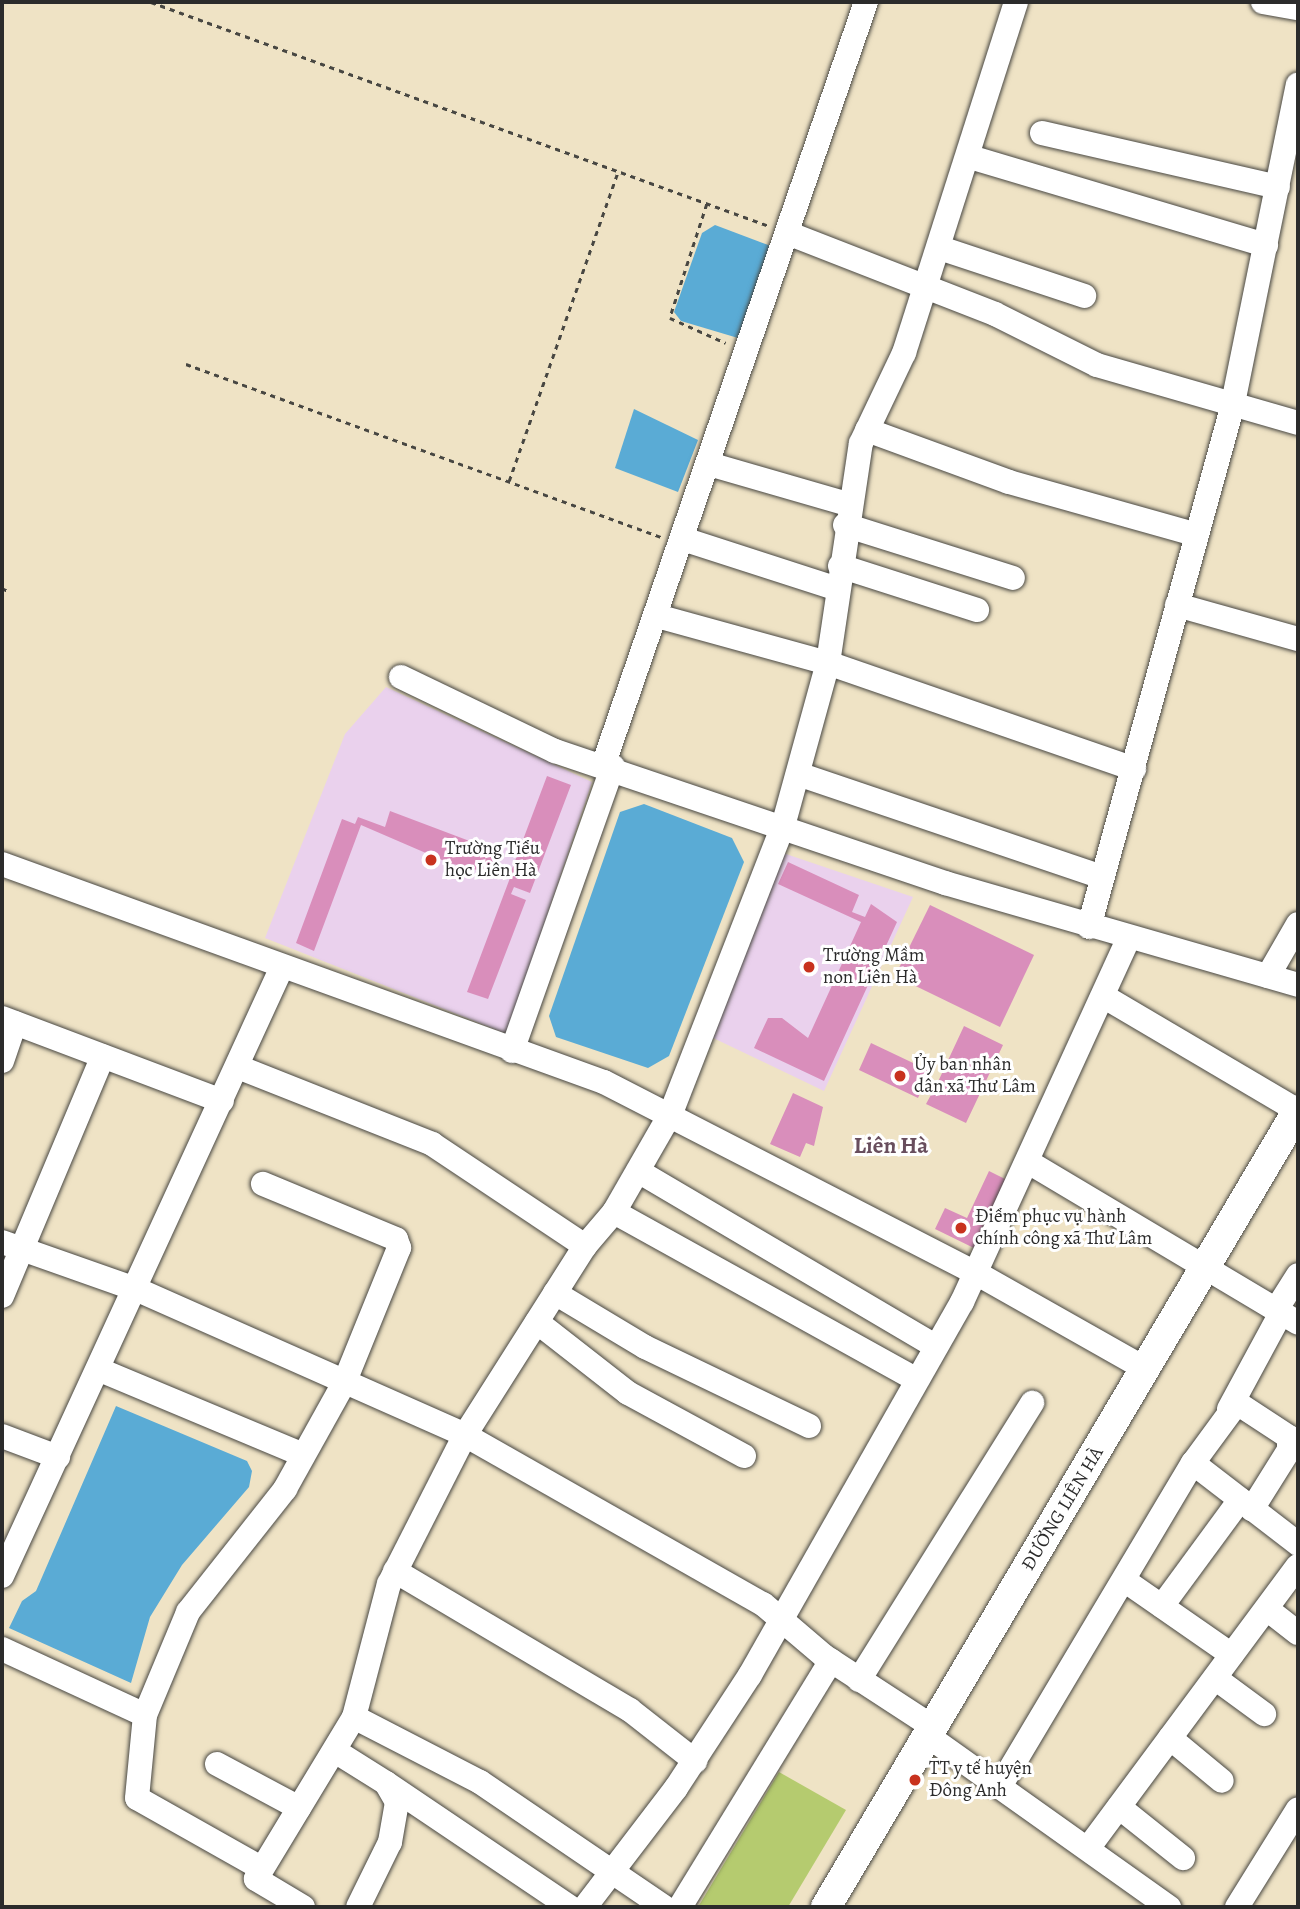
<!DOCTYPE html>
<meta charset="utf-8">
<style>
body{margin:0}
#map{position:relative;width:1300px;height:1909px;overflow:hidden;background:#efe3c5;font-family:Alegreya,serif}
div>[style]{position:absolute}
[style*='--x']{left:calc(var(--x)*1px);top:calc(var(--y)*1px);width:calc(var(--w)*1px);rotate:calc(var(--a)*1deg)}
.built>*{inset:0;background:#ead1ed}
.green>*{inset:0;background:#b5cb6f}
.water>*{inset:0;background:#5aabd5}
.building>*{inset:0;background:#d98ebb}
.path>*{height:2.5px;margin-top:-1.25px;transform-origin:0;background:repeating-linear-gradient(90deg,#484742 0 5px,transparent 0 10px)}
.roads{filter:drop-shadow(0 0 2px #484742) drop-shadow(0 0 2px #484742)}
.minor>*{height:24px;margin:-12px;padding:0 12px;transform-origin:12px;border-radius:12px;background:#fff}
.major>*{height:30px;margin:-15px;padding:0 15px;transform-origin:15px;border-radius:15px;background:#fff}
.dots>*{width:19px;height:19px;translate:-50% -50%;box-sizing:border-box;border:4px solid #fff;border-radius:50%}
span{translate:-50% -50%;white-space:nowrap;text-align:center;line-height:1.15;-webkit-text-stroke:6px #fff;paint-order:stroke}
.poi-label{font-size:19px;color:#2b2b2b}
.left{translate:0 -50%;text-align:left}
.street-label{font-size:19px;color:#2b2b2b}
.quarter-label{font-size:23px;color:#684e5d;font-weight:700}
.frame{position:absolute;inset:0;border:4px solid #2b2b2b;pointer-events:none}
</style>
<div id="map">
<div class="built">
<i style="clip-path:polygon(386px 687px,592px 782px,507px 1034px,265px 938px,345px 734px)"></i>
<i style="clip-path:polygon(783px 853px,913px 897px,824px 1091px,709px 1036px)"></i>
</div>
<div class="green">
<i style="clip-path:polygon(779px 1772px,846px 1810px,788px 1907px,698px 1907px)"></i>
</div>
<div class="water">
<i style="clip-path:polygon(715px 225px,771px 246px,738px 338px,681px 321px,674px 312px,702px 233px)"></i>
<i style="clip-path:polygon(634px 409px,698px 440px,678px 492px,615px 468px)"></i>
<i style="clip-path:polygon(644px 804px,732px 838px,744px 862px,669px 1056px,648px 1068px,556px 1037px,549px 1016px,620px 812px)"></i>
<i style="clip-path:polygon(116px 1406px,247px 1461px,252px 1471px,249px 1487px,182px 1565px,150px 1617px,131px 1683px,9px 1628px,22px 1601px,36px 1591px)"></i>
</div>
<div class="building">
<i style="clip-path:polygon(547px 776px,571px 785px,530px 893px,514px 887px,511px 894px,526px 900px,488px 999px,467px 992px,510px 878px,449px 863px,361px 825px,314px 951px,296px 943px,342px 819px,355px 824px,358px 817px,385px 827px,390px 811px,496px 851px,492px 861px,512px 869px)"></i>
<i style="clip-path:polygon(788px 862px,859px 895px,852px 912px,865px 917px,871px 904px,897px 922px,824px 1081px,754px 1048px,768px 1018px,782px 1018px,808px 1038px,861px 922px,778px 884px)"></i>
<i style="clip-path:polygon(930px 905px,1034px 955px,1000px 1027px,895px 976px)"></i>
<i style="clip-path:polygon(964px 1026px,1003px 1045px,966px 1123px,926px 1104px,933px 1091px,923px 1087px,918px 1098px,859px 1070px,871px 1043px,930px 1071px,925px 1081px,936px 1086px)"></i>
<i style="clip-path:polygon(793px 1093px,823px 1107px,814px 1146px,806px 1143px,800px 1157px,770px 1144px)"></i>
<i style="clip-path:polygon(989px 1171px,1011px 1182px,978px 1250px,935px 1229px,945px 1208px,967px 1218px)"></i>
</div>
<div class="path">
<i style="--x:151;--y:2;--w:657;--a:19.92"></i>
<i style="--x:707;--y:204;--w:120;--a:108"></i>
<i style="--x:670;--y:318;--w:61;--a:24.1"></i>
<i style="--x:186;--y:364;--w:506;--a:20.01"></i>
<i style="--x:509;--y:481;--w:329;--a:-70.6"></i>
<i style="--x:2;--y:588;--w:9;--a:27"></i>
</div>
<div class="roads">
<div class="minor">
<i style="--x:1263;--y:2;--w:36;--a:10"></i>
<i style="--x:1042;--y:133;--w:242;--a:12.9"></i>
<i style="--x:970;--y:157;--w:309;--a:16.6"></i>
<i style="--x:790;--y:234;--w:220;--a:21.3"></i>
<i style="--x:995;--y:314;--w:114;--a:26.6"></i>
<i style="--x:1097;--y:365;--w:209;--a:16.1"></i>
<i style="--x:940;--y:248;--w:152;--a:18.4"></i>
<i style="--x:867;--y:430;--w:151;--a:20.1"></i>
<i style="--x:1009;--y:482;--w:195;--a:15.7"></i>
<i style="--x:709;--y:464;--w:145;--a:16.1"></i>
<i style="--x:845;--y:525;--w:176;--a:17.5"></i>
<i style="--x:683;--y:539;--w:163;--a:17.9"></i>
<i style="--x:840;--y:566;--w:144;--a:17.8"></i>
<i style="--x:1177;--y:605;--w:126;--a:15.7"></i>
<i style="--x:657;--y:616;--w:177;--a:15.4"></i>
<i style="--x:828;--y:663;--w:324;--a:19.1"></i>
<i style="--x:401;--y:677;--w:171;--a:25.7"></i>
<i style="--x:555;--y:751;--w:412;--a:18.7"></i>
<i style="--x:945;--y:883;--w:367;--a:16.1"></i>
<i style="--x:604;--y:763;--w:805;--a:-71"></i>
<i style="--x:798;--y:774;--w:321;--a:18.7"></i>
<i style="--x:2;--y:864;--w:640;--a:19.91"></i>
<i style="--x:604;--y:1082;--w:418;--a:27.2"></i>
<i style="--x:976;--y:1273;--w:195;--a:29.5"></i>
<i style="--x:1089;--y:927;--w:538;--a:-74.6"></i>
<i style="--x:1232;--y:408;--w:330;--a:-78.5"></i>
<i style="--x:1268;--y:976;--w:60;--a:-60"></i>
<i style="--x:1103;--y:996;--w:226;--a:30.5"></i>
<i style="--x:2;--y:1018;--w:235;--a:20.7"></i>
<i style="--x:512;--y:1051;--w:302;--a:-70.5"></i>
<i style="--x:2;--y:1061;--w:40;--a:-71.1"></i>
<i style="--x:238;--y:1067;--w:209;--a:21.6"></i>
<i style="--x:432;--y:1144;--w:184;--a:33.7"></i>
<i style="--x:1030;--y:1163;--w:312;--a:30.8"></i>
<i style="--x:638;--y:1171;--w:345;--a:30.5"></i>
<i style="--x:614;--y:1212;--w:346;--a:29"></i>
<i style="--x:2;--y:1242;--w:144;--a:19.4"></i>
<i style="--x:138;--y:1290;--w:358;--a:23.9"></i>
<i style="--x:465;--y:1435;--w:343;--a:29.6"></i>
<i style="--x:763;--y:1604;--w:80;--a:40.4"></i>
<i style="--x:824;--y:1656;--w:130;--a:33.1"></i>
<i style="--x:555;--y:1293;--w:105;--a:31"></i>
<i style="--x:645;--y:1347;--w:182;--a:25.7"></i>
<i style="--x:2;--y:1296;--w:260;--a:-67.2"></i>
<i style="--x:1276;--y:1310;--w:41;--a:-57.8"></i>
<i style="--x:537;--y:1322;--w:115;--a:38"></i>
<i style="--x:628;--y:1393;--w:132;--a:28.5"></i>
<i style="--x:100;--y:1370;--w:220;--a:22.7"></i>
<i style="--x:1229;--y:1409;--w:109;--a:-61.6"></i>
<i style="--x:2;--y:1436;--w:60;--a:20.6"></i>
<i style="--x:1193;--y:1463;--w:133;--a:37.6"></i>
<i style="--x:395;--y:1571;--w:273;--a:30.6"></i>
<i style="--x:630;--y:1710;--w:83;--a:38.1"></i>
<i style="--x:2;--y:1576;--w:668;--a:-65.31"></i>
<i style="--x:1124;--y:1580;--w:131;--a:34.8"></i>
<i style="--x:1162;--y:1606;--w:132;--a:-53.7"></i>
<i style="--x:1267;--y:1609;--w:39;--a:38"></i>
<i style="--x:2;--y:1649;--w:157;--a:24.8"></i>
<i style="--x:1215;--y:1678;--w:61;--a:36.3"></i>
<i style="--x:859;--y:1680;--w:327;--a:-58"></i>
<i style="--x:354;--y:1717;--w:142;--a:27.3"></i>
<i style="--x:480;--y:1782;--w:222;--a:34.2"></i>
<i style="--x:928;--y:1736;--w:296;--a:35.4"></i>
<i style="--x:1170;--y:1738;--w:67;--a:39.6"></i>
<i style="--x:335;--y:1751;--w:60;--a:32.1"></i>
<i style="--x:386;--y:1783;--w:22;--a:60"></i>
<i style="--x:397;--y:1802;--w:41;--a:99.9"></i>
<i style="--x:390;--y:1842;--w:72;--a:116.2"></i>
<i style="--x:217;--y:1764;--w:93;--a:28.2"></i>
<i style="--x:386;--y:1783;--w:222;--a:34"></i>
<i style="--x:1002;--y:1783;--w:373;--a:-59.2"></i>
<i style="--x:1193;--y:1463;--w:74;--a:-53.7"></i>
<i style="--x:1237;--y:1403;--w:62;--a:33.2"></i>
<i style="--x:1289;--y:1437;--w:13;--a:90"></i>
<i style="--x:1289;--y:1450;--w:70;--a:122.1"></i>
<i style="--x:1119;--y:1807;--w:82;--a:38.6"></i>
<i style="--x:1089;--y:1847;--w:350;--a:-53.4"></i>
<i style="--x:261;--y:1868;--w:142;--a:-150.6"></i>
<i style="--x:137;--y:1798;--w:83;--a:-84.5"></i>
<i style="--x:145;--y:1715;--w:112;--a:-67.3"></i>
<i style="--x:188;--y:1612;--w:157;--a:-51.7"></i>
<i style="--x:285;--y:1489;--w:124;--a:-60.9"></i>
<i style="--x:345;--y:1381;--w:144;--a:-67.9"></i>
<i style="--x:399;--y:1248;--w:9;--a:-108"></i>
<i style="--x:396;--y:1239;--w:144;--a:-157.5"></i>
<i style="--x:303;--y:1907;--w:55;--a:-149.2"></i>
<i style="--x:256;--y:1879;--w:189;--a:-58.8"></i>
<i style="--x:354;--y:1717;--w:138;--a:-75.3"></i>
<i style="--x:389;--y:1584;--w:167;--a:-63"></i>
<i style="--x:465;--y:1435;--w:224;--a:-57.6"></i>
<i style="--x:585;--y:1246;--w:45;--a:-49.5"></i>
<i style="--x:614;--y:1212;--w:114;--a:-60.1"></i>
<i style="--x:671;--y:1113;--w:308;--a:-68.7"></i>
<i style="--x:783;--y:826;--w:169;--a:-74.6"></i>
<i style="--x:828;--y:663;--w:222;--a:-81.5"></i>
<i style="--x:861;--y:443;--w:100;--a:-64.5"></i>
<i style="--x:904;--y:353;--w:368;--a:-72.3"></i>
<i style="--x:585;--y:1907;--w:150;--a:-52.6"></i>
<i style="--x:676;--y:1788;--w:135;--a:-56.8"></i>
<i style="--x:750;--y:1675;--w:429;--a:-60.4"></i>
<i style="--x:962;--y:1302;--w:400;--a:-65.4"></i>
<i style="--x:680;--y:1907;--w:289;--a:-58.5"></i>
<i style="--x:1237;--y:1907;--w:115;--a:-58.1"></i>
</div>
<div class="major">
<i style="--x:826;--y:1907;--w:926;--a:-59.37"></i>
</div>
</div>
<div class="dots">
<i style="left:431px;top:860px;background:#c8321e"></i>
<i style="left:809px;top:967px;background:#c8321e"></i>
<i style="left:900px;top:1076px;background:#c8321e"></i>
<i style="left:961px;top:1228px;background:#c8321e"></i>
<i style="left:915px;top:1780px;background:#c8321e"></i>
</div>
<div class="poi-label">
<span class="left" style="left:445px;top:860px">Trường Tiểu<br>học Liên Hà</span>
<span class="left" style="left:823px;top:967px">Trường Mầm<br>non Liên Hà</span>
<span class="left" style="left:914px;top:1076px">Ủy ban nhân<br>dân xã Thư Lâm</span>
<span class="left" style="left:975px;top:1228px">Điểm phục vụ hành<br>chính công xã Thư Lâm</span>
<span class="left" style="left:929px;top:1780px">TT y tế huyện<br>Đông Anh</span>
</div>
<div class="street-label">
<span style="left:1063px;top:1509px;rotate:-59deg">ĐƯỜNG LIÊN HÀ</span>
</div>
<div class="quarter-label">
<span style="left:891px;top:1146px">Liên Hà</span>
</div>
<div class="frame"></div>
</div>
